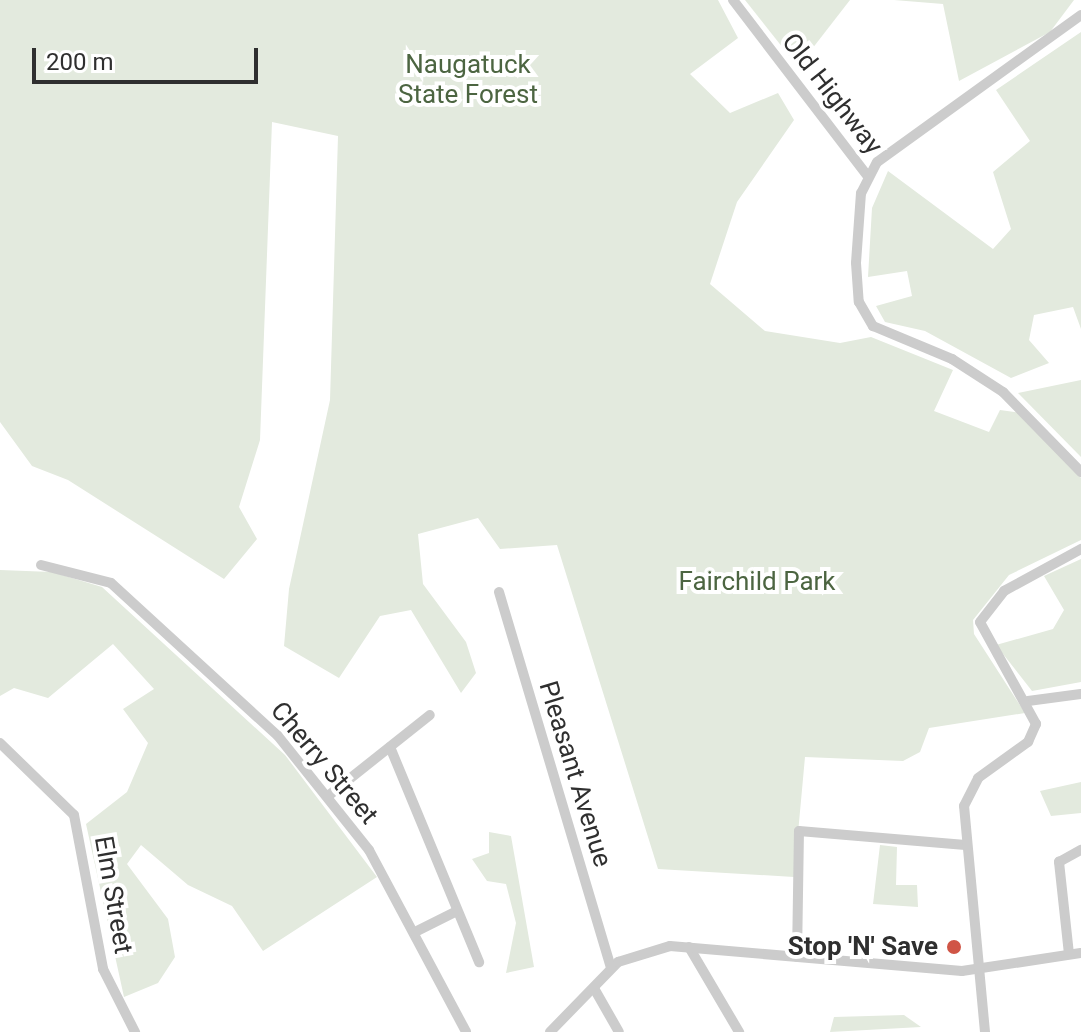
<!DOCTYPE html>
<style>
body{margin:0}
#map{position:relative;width:1081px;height:1032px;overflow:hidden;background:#fff;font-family:Roboto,sans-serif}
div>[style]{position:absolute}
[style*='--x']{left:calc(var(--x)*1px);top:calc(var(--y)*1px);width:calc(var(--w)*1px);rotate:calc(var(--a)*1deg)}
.green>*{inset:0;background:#e3eade}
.minor>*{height:10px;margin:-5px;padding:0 5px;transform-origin:5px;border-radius:5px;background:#ccc}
.dots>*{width:22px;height:22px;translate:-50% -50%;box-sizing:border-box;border:4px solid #fff;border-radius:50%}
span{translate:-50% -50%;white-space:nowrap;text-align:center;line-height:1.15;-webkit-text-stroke:8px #fff;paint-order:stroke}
.park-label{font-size:26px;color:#4c6541}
.street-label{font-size:26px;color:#2f2f2f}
.poi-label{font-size:26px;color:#2f2f2f;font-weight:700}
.right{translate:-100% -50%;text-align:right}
.scale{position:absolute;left:32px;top:48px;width:226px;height:36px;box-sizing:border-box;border:4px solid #2f2f2f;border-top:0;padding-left:10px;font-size:24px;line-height:28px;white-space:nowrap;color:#2f2f2f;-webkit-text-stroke:6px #fff;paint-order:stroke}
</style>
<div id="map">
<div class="green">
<i style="clip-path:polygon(0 0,718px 0,738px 38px,690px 74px,730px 113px,778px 93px,794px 120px,737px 202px,710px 284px,765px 331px,840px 343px,871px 337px,953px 370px,934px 411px,989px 432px,1000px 410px,1021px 413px,1081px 478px,1081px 540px,1009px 575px,973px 620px,974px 634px,1025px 713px,929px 728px,920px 752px,903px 761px,805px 757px,794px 877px,658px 869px,557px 545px,500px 549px,478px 518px,418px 534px,423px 584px,466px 642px,476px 673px,461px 693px,411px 610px,380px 616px,339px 678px,284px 646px,289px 589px,330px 400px,338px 136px,272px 122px,260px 440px,239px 507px,257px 539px,224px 579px,68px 480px,32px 466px,0 422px)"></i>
<i style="clip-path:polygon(745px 0,850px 0,798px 67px)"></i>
<i style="clip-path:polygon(894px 0,1074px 0,1050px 32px,959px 81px,943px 4px)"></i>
<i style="clip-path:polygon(1081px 32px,1081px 329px,1073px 307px,1034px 315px,1029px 340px,1049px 363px,1011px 378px,925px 331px,885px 322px,876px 306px,912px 296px,907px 271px,868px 277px,872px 208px,888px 171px,993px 249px,1011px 229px,993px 172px,1030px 141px,996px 90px)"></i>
<i style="clip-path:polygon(1081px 380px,1081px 457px,1018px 393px)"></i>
<i style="clip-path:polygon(1081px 559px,1081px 682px,1032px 691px,996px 645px,1053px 629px,1064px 610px,1044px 576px)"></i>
<i style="clip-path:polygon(0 570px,52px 572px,102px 587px,285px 755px,377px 877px,263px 951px,232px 906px,188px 885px,141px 845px,127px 864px,168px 919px,175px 957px,158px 983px,124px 997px,86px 824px,127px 792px,148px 743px,123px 709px,154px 689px,113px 644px,48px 698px,14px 688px,0 696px)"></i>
<i style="clip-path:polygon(1081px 782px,1081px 813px,1051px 816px,1040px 791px)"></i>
<i style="clip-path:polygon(489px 832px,511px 836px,534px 967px,506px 973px,516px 923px,506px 884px,487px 881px,472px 859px,489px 853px)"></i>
<i style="clip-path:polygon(880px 845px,897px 847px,896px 885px,917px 885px,918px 907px,873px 904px)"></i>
<i style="clip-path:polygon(904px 1015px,921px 1027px,830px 1032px,834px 1017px)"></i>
</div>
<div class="minor">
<i style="--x:733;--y:0;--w:220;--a:52.6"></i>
<i style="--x:1081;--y:15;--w:251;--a:144.2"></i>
<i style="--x:877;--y:162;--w:35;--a:117"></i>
<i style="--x:861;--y:193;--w:70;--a:94.1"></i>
<i style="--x:856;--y:263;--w:39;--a:86"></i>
<i style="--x:859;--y:302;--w:28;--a:60"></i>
<i style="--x:873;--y:326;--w:86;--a:22.7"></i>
<i style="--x:952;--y:359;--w:61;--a:32.9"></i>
<i style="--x:1003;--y:392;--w:112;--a:45.7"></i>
<i style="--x:41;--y:565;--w:72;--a:14.4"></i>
<i style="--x:111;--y:583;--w:226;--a:42.5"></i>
<i style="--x:278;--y:736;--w:146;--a:51.4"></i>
<i style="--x:369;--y:850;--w:206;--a:61.9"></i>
<i style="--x:499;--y:592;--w:391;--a:73.4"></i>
<i style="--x:1028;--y:701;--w:53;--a:-7.5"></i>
<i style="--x:0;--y:743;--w:103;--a:44.2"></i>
<i style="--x:74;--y:815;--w:157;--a:79.3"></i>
<i style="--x:103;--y:969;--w:71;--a:63.1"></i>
<i style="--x:390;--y:747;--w:233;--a:67.5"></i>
<i style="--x:328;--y:796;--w:130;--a:-38.5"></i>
<i style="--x:415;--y:932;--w:47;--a:-26.6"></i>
<i style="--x:689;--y:947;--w:99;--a:59.5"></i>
<i style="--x:1069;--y:954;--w:93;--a:-96.2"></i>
<i style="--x:1059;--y:862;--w:25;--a:-29"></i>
<i style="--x:797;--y:957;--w:126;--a:-89.1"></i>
<i style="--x:799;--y:831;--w:167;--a:4.8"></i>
<i style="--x:595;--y:990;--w:48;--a:60.3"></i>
<i style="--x:550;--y:1032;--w:98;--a:-45.8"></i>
<i style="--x:618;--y:962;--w:54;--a:-17.1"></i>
<i style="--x:670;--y:946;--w:293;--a:4.9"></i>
<i style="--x:962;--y:971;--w:120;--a:-8.6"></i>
<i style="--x:985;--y:1032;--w:227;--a:-95.3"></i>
<i style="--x:964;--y:806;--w:31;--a:-63"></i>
<i style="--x:978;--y:778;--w:62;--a:-35.8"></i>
<i style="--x:1028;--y:742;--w:20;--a:-66"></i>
<i style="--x:1036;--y:724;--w:116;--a:-118.8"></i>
<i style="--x:980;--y:622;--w:39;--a:-52"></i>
<i style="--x:1004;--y:591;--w:88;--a:-28.6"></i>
</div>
<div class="dots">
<i style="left:954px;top:947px;background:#d05546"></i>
</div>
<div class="park-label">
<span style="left:468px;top:80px">Naugatuck<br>State Forest</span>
<span style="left:757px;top:582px">Fairchild Park</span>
</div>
<div class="street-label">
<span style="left:832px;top:94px;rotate:52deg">Old Highway</span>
<span style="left:324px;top:763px;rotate:50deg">Cherry Street</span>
<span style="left:575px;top:774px;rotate:73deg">Pleasant Avenue</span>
<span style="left:113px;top:895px;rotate:80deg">Elm Street</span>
</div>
<div class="poi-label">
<span class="right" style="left:938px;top:947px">Stop 'N' Save</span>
</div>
<div class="scale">200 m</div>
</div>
